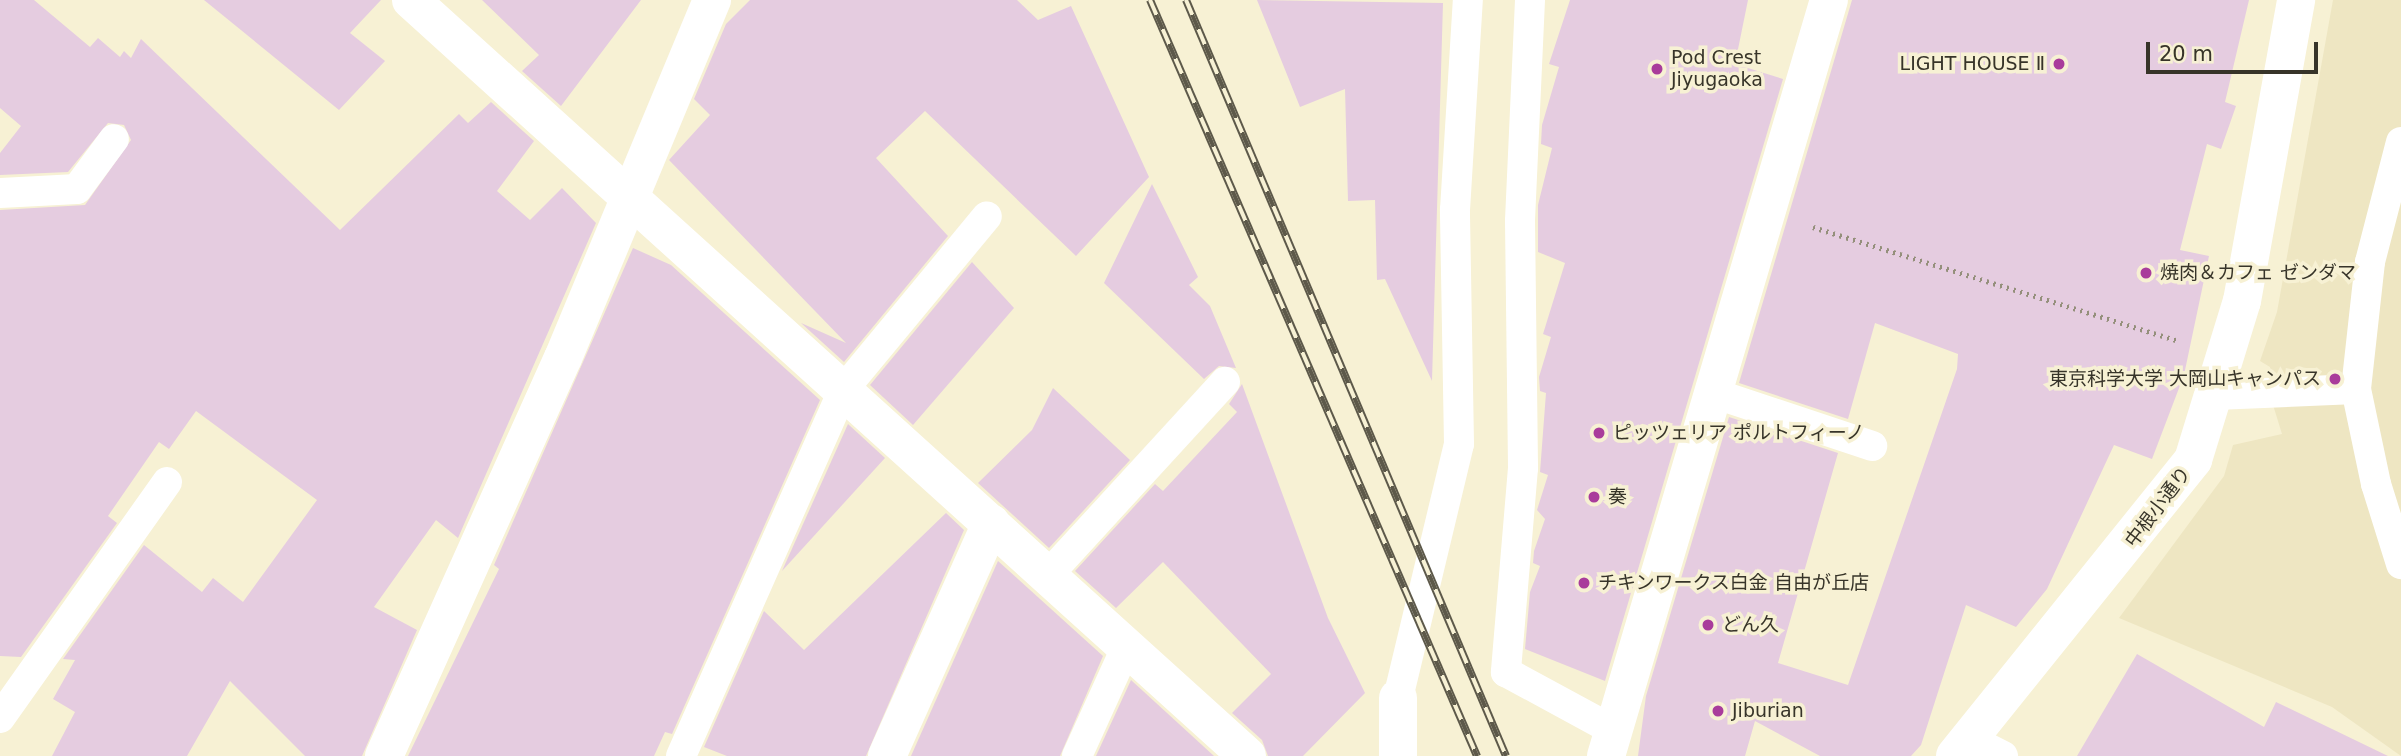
<!DOCTYPE html>
<meta charset="utf-8">
<style>
body{margin:0}
#map{position:relative;width:2401px;height:756px;overflow:hidden;background:#f7f1d4;font-family:"DejaVu Sans","Noto Sans JP",sans-serif}
div>[style]{position:absolute}
[style*='--x']{left:calc(var(--x)*1px);top:calc(var(--y)*1px);width:calc(var(--w)*1px);rotate:calc(var(--a)*1deg)}
.built>*{inset:0;background:#eee6c2}
.building>*{inset:0;background:#e5cce0}
.path>*{height:4.5px;margin-top:-2.25px;transform-origin:0;background:repeating-linear-gradient(90deg,#948f7b 0 2px,transparent 0 7px)}
.lane>*{height:30px;margin:-15px;padding:0 15px;transform-origin:15px;border-radius:15px;background:#fff}
.street>*{height:38px;margin:-19px;padding:0 19px;transform-origin:19px;border-radius:19px;background:#fff}
.secondary>*{height:38px;margin:-19px;padding:0 19px;transform-origin:19px;border-radius:19px;background:#fff}
.rail>*{height:8px;margin-top:-4px;transform-origin:0;background:repeating-linear-gradient(90deg,#f7f1d4 0 16px,#5d594a 0 32px);box-sizing:border-box;border-block:2px solid #5d594a}
.dots>*{width:19px;height:19px;translate:-50% -50%;box-sizing:border-box;border:4px solid #f7f1d4;border-radius:50%}
span{translate:-50% -50%;white-space:nowrap;text-align:center;line-height:1.15;-webkit-text-stroke:7px #f7f1d4;paint-order:stroke}
.poi-label{font-size:19px;color:#373429}
.left{translate:0 -50%;text-align:left}
.right{translate:-100% -50%;text-align:right}
.street-label{font-size:19px;color:#373429}
.scale{position:absolute;left:2146px;top:42px;width:172px;height:32px;box-sizing:border-box;border:4px solid #373429;border-top:0;padding-left:9px;font-size:21px;line-height:24px;white-space:nowrap;color:#373429;-webkit-text-stroke:5px #f7f1d4;paint-order:stroke}
</style>
<div id="map">
<div class="built">
<i style="clip-path:polygon(2333px 0,2401px 0,2401px 756px,2332px 707px,2119px 618px,2224px 476px,2233px 445px,2282px 434px,2269px 392px,2270px 367px,2260px 361px,2277px 312px)"></i>
</div>
<div class="building">
<i style="clip-path:polygon(0 0,34px 0,90px 47px,98px 38px,120px 57px,124px 51px,131px 58px,141px 39px,340px 230px,459px 114px,468px 123px,491px 102px,534px 141px,497px 191px,530px 220px,562px 188px,596px 223px,458px 538px,436px 520px,374px 607px,417px 630px,362px 756px,305px 756px,230px 681px,187px 756px,52px 756px,75px 712px,53px 699px,75px 660px,63px 659px,144px 545px,202px 592px,213px 578px,243px 602px,317px 500px,196px 411px,169px 449px,159px 442px,108px 516px,117px 523px,21px 657px,0 656px,0 210px,85px 205px,131px 140px,124px 125px,108px 123px,68px 172px,0 175px,0 153px,21px 126px,0 108px)"></i>
<i style="clip-path:polygon(204px 0,381px 0,350px 33px,385px 61px,339px 110px)"></i>
<i style="clip-path:polygon(482px 0,641px 0,561px 106px,522px 71px,539px 55px)"></i>
<i style="clip-path:polygon(750px 0,1017px 0,1038px 20px,1071px 6px,1149px 177px,1076px 256px,925px 111px,876px 158px,948px 236px,844px 362px,801px 323px,846px 343px,669px 160px,710px 115px,694px 99px,726px 24px)"></i>
<i style="clip-path:polygon(1257px 0,1443px 3px,1432px 381px,1385px 279px,1377px 280px,1375px 200px,1348px 201px,1345px 89px,1300px 107px)"></i>
<i style="clip-path:polygon(1570px 0,1748px 0,1735px 64px,1783px 79px,1605px 681px,1525px 649px,1530px 592px,1540px 566px,1533px 563px,1534px 551px,1545px 519px,1537px 510px,1548px 475px,1540px 472px,1546px 393px,1540px 391px,1539px 377px,1551px 337px,1543px 334px,1565px 263px,1538px 252px,1538px 205px,1552px 148px,1541px 144px,1542px 125px,1559px 67px,1549px 64px)"></i>
<i style="clip-path:polygon(1852px 0,2249px 0,2225px 102px,2236px 106px,2221px 149px,2207px 144px,2180px 250px,2209px 256px,2184px 375px,2152px 459px,2114px 445px,2047px 589px,2016px 627px,1966px 605px,1921px 745px,1911px 756px,1820px 756px,1755px 721px,1745px 756px,1638px 756px,1646px 696px,1729px 417px,1838px 453px,1778px 663px,1848px 685px,1957px 369px,1958px 354px,1875px 323px,1848px 419px,1739px 383px)"></i>
<i style="clip-path:polygon(1152px 184px,1198px 277px,1189px 285px,1210px 306px,1236px 368px,1219px 366px,1204px 379px,1104px 283px)"></i>
<i style="clip-path:polygon(633px 248px,671px 265px,820px 400px,672px 734px,665px 732px,654px 756px,408px 756px,499px 569px,494px 565px)"></i>
<i style="clip-path:polygon(972px 262px,1014px 308px,913px 425px,870px 385px)"></i>
<i style="clip-path:polygon(1242px 384px,1328px 618px,1365px 693px,1303px 756px,1268px 756px,1262px 740px,1232px 713px,1271px 674px,1163px 562px,1116px 608px,1075px 571px,1155px 484px,1163px 491px,1237px 412px,1229px 404px)"></i>
<i style="clip-path:polygon(1053px 388px,1130px 460px,1049px 548px,978px 483px,1032px 430px)"></i>
<i style="clip-path:polygon(848px 424px,885px 458px,782px 571px)"></i>
<i style="clip-path:polygon(946px 513px,964px 530px,866px 756px,727px 756px,704px 747px,764px 611px,804px 650px)"></i>
<i style="clip-path:polygon(998px 561px,1103px 656px,1060px 756px,911px 756px)"></i>
<i style="clip-path:polygon(2137px 654px,2264px 727px,2276px 702px,2388px 756px,2077px 756px)"></i>
<i style="clip-path:polygon(1131px 680px,1214px 756px,1096px 756px)"></i>
</div>
<div class="path">
<i style="--x:1813;--y:227;--w:382;--a:17.3"></i>
</div>
<div class="lane">
<i style="--x:1530;--y:0;--w:221;--a:92.6"></i>
<i style="--x:1520;--y:221;--w:247;--a:89.3"></i>
<i style="--x:1523;--y:468;--w:205;--a:94.8"></i>
<i style="--x:1506;--y:672;--w:119;--a:28.5"></i>
<i style="--x:2401;--y:142;--w:124;--a:104.5"></i>
<i style="--x:2370;--y:262;--w:128;--a:96.3"></i>
<i style="--x:2356;--y:389;--w:97;--a:78.1"></i>
<i style="--x:2376;--y:484;--w:84;--a:72.6"></i>
<i style="--x:0;--y:193;--w:77;--a:-3"></i>
<i style="--x:77;--y:189;--w:62;--a:-53.5"></i>
<i style="--x:1710;--y:392;--w:171;--a:18.4"></i>
<i style="--x:2215;--y:395;--w:141;--a:-2.4"></i>
<i style="--x:1048;--y:575;--w:262;--a:-47.5"></i>
<i style="--x:1398;--y:698;--w:261;--a:-76.5"></i>
<i style="--x:1459;--y:444;--w:234;--a:-91"></i>
<i style="--x:1455;--y:210;--w:210;--a:-86.5"></i>
<i style="--x:0;--y:718;--w:289;--a:-54.7"></i>
<i style="--x:1970;--y:739;--w:37;--a:27"></i>
<i style="--x:681;--y:756;--w:402;--a:-66.1"></i>
<i style="--x:844;--y:389;--w:224;--a:-50.4"></i>
<i style="--x:1077;--y:756;--w:121;--a:-65.6"></i>
</div>
<div class="street">
<i style="--x:411;--y:0;--w:1127;--a:42.12"></i>
<i style="--x:384;--y:756;--w:436;--a:-65.8"></i>
<i style="--x:563;--y:358;--w:388;--a:-67.4"></i>
<i style="--x:887;--y:756;--w:255;--a:-65.9"></i>
<i style="--x:1398;--y:756;--w:58;--a:-90"></i>
<i style="--x:1606;--y:756;--w:788;--a:-73.57"></i>
</div>
<div class="secondary">
<i style="--x:1955;--y:756;--w:380;--a:-51.2"></i>
<i style="--x:2193;--y:460;--w:166;--a:-72.9"></i>
<i style="--x:2242;--y:301;--w:306;--a:-79.8"></i>
</div>
<div class="rail">
<i style="--x:1150;--y:0;--w:824;--a:66.61"></i>
<i style="--x:1186;--y:0;--w:821;--a:67.06"></i>
</div>
<div class="dots">
<i style="left:2059px;top:64px;background:#a93c9b"></i>
<i style="left:1657px;top:69px;background:#a93c9b"></i>
<i style="left:2146px;top:273px;background:#a93c9b"></i>
<i style="left:2335px;top:379px;background:#a93c9b"></i>
<i style="left:1599px;top:433px;background:#a93c9b"></i>
<i style="left:1594px;top:497px;background:#a93c9b"></i>
<i style="left:1584px;top:583px;background:#a93c9b"></i>
<i style="left:1708px;top:625px;background:#a93c9b"></i>
<i style="left:1718px;top:711px;background:#a93c9b"></i>
</div>
<div class="poi-label">
<span class="left" style="left:1671px;top:69px">Pod Crest<br>Jiyugaoka</span>
<span class="right" style="left:2045px;top:64px">LIGHT HOUSE Ⅱ</span>
<span class="left" style="left:2160px;top:273px">焼肉＆カフェ ゼンダマ</span>
<span class="right" style="left:2321px;top:379px">東京科学大学 大岡山キャンパス</span>
<span class="left" style="left:1613px;top:433px">ピッツェリア ポルトフィーノ</span>
<span class="left" style="left:1608px;top:497px">奏</span>
<span class="left" style="left:1598px;top:583px">チキンワークス白金 自由が丘店</span>
<span class="left" style="left:1722px;top:625px">どん久</span>
<span class="left" style="left:1732px;top:711px">Jiburian</span>
</div>
<div class="street-label">
<span style="left:2158px;top:507px;rotate:-53deg">中根小通り</span>
</div>
<div class="scale">20 m</div>
</div>
